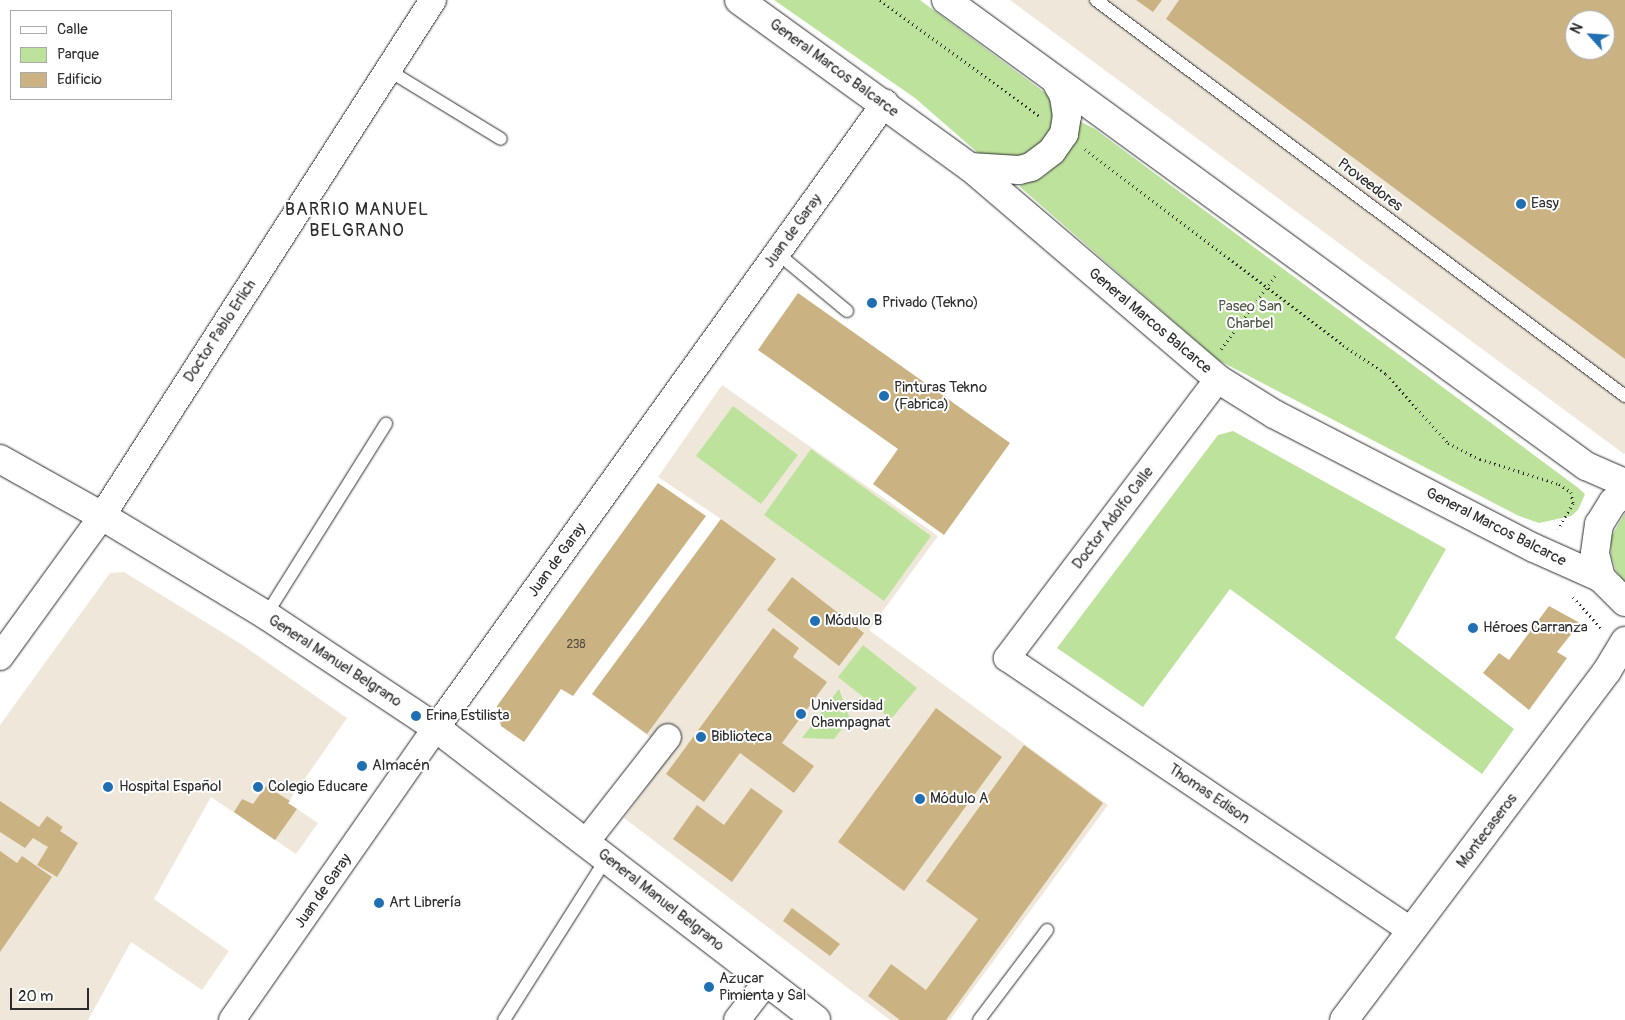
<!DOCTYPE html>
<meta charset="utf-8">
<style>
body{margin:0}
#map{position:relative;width:1625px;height:1020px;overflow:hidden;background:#fff;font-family:Pangolin,sans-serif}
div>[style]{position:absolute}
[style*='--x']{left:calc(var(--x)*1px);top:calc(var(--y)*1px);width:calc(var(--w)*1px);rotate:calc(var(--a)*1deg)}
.built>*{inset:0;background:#efe8da}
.green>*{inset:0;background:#bde29c}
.building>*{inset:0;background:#cbb282}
.path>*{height:3px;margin-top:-1.5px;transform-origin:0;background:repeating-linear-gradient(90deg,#2b2b2b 0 1px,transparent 0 5px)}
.roads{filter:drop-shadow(0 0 1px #2b2b2b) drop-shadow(0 0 1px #2b2b2b)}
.service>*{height:12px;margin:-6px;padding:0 6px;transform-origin:6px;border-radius:6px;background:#fff}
.minor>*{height:26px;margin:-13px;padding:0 13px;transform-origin:13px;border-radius:13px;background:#fff}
.tertiary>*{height:28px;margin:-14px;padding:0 14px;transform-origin:14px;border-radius:14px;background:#fff}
.secondary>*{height:28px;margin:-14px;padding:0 14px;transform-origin:14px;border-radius:14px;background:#fff}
.dots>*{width:14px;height:14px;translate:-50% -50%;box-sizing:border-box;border:2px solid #fff;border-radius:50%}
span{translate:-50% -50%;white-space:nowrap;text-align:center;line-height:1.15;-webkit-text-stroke:4px #fff;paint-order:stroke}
.number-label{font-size:12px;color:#534d41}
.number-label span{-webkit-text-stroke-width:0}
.street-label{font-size:15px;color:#2b2b2b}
.poi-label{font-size:15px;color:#2b2b2b}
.left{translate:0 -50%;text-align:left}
.park-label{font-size:15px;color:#505947}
.quarter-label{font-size:18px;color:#2b2b2b;letter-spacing:1px}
.legend{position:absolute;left:10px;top:10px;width:162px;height:90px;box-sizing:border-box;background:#fff;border:1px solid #aaa;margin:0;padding:6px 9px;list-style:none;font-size:15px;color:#2b2b2b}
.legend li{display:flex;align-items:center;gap:10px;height:25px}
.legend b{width:25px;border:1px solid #aaa}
.north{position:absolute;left:1565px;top:10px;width:50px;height:50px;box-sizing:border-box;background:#fff;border:1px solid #aaa;border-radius:50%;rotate:296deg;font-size:14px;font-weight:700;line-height:20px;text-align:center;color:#2b2b2b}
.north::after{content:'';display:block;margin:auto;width:18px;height:22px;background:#1f6fb2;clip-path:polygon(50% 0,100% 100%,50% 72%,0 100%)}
.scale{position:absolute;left:10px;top:988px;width:79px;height:22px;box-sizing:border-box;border:2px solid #2b2b2b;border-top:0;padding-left:6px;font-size:15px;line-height:18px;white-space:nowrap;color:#2b2b2b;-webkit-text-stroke:4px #fff;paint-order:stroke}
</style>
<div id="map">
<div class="built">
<i style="clip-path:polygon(evenodd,1010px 0,1625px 0,1625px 453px,1624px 454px,1010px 0,1575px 20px,1605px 20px,1605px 50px,1575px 50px,1575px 20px)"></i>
<i style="clip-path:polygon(722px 385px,938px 536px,869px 630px,1108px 805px,950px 1020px,890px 1020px,624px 818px,671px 753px,592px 694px,721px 519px,658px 477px)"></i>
<i style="clip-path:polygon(124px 572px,241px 644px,347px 718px,288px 803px,318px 823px,296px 854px,211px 797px,154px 899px,229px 951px,202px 990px,131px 942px,88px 1020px,0 1020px,0 725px,110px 573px)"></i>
</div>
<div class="green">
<i style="clip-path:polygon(774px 0,920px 0,1048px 95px,1058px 106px,1056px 132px,1020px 160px,985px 159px,915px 98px)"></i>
<i style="clip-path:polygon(1079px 121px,1095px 129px,1577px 487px,1585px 494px,1578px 510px,1571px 516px,1539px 523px,1519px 516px,1218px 360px,1019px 186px,1043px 177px,1054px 167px,1065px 154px)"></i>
<i style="clip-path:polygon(733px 406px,798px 455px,761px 504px,696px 456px)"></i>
<i style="clip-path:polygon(1233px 431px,1446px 549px,1395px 638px,1514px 729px,1482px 774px,1230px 589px,1143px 707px,1057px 648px,1218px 435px)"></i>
<i style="clip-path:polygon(811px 449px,931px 536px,884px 601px,764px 515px)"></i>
<i style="clip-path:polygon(1625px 513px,1625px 582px,1616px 571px,1611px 555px,1611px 537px)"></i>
<i style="clip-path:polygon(863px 645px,917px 688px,891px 719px,838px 677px)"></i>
<i style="clip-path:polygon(839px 689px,850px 719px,834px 739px,802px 738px)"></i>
</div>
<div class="building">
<i style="clip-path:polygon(1136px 0,1162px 0,1153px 12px)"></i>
<i style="clip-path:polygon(evenodd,1179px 0,1625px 0,1625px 359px,1166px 19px,1179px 0,1575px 20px,1605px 20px,1605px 50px,1575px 50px,1575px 20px)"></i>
<i style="clip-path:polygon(798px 293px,1010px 443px,944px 535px,873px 484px,898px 449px,758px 350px)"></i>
<i style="clip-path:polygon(658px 483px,706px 516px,573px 696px,561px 689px,524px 742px,501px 726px,497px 706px)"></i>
<i style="clip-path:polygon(721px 519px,776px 559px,647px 734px,592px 694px)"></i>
<i style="clip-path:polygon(792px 577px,864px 633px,839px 666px,767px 610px)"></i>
<i style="clip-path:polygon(1549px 606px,1580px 623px,1557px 652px,1567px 658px,1529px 710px,1483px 673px,1499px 653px,1509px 660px)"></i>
<i style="clip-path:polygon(773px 628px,799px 648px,793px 657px,827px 682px,782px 743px,814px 766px,794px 793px,740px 753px,704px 802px,666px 774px)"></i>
<i style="clip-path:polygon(936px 708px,1002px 757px,904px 891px,838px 842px)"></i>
<i style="clip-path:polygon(1024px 745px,1103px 803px,946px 1020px,900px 1020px,868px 996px,891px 964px,926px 990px,978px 919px,926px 881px)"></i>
<i style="clip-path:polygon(266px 786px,290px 801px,288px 803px,297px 809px,275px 840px,234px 812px,242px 799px,253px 804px)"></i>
<i style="clip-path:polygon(751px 788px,783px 811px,732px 882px,673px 839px,697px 805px,724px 825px)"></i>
<i style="clip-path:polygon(0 801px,39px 827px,47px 816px,63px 827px,60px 831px,78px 843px,57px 877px,37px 865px,48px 847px,33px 838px,25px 848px,0 832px)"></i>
<i style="clip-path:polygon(0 851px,17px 863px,22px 856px,52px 877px,0 952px)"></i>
<i style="clip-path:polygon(792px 908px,840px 944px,830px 956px,783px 921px)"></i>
</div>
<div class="path">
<i style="--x:880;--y:0;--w:197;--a:36.1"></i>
<i style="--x:1085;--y:149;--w:324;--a:37.2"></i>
<i style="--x:1343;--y:345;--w:52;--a:34"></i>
<i style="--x:1386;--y:374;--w:93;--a:48.1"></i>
<i style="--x:1448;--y:443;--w:36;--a:27"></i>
<i style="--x:1480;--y:459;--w:83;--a:17.6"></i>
<i style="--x:1559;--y:484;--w:14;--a:34"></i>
<i style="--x:1571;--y:492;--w:11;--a:80"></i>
<i style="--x:1573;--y:503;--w:30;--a:120"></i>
<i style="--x:1221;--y:349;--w:94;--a:-53.6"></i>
<i style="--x:1573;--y:597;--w:42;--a:47.9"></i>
</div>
<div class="roads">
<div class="service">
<i style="--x:1096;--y:0;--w:661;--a:36.82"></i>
<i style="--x:388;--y:70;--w:132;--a:31.4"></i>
<i style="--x:777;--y:253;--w:91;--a:39.6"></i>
<i style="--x:266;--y:615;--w:226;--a:-57.9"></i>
<i style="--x:504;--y:1020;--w:192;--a:-57.6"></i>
<i style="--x:979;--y:1020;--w:113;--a:-52.9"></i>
</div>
<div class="minor">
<i style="--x:1218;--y:379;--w:350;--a:127.1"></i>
<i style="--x:1007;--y:658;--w:488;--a:34"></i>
<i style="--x:0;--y:657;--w:174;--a:-54.1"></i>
<i style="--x:102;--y:516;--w:613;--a:-57.32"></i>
<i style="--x:586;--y:842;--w:133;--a:-52"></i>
<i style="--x:232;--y:1020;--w:356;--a:-55.1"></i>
<i style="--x:436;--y:728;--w:770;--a:-54.31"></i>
<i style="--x:737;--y:1020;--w:49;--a:-52.4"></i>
</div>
<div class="tertiary">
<i style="--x:0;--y:459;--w:117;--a:29.2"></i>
<i style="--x:102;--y:516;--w:192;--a:31.1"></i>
<i style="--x:266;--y:615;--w:204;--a:33.6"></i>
<i style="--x:436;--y:728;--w:479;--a:37.5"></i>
<i style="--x:1344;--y:1020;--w:437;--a:-53"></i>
<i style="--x:1607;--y:671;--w:35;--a:-59"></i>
</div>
<div class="secondary">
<i style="--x:739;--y:0;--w:285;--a:35.9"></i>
<i style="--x:970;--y:167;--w:326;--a:40.5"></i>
<i style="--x:1218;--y:379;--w:66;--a:32"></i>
<i style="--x:1274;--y:414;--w:292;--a:27.3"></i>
<i style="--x:1534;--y:548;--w:73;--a:24.1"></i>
<i style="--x:946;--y:0;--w:792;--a:36.06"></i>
<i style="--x:1586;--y:466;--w:43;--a:23.6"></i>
<i style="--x:970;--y:167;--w:49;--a:3.5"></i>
<i style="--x:1019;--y:170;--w:12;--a:-14"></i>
<i style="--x:1031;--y:167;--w:26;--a:-37"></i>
<i style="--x:1052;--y:151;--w:21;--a:-55"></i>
<i style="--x:1064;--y:134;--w:18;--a:-81"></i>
<i style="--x:1067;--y:116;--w:20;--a:-99"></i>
<i style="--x:1064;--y:96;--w:18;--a:-119"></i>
<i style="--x:1625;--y:493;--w:15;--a:143"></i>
<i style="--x:1613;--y:502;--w:26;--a:122"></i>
<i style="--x:1599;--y:524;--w:30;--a:98"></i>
<i style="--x:1595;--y:554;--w:25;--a:76"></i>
<i style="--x:1601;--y:578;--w:34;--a:45"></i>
</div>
</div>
<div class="dots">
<i style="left:1521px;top:204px;background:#1f6fb2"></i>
<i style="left:872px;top:303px;background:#1f6fb2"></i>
<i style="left:884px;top:396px;background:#1f6fb2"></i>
<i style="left:815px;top:621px;background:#1f6fb2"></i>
<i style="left:1473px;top:628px;background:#1f6fb2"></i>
<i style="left:801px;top:714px;background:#1f6fb2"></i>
<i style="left:416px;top:716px;background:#1f6fb2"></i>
<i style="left:701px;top:737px;background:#1f6fb2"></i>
<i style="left:362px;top:766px;background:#1f6fb2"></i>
<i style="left:108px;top:787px;background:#1f6fb2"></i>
<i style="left:258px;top:787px;background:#1f6fb2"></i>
<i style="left:920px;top:799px;background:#1f6fb2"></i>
<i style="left:379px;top:903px;background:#1f6fb2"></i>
<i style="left:709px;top:987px;background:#1f6fb2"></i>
</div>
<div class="number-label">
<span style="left:576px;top:645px">238</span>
</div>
<div class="street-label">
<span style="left:834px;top:68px;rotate:36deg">General Marcos Balcarce</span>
<span style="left:1370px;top:185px;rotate:37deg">Proveedores</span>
<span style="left:793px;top:231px;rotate:-54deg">Juan de Garay</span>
<span style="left:1150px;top:321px;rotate:40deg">General Marcos Balcarce</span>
<span style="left:220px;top:331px;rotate:-57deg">Doctor Pablo Erlich</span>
<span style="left:1113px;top:518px;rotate:-53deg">Doctor Adolfo Calle</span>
<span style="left:1496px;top:527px;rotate:27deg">General Marcos Balcarce</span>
<span style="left:557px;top:560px;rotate:-54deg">Juan de Garay</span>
<span style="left:335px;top:661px;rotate:33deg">General Manuel Belgrano</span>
<span style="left:1209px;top:794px;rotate:34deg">Thomas Edison</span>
<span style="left:1487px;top:831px;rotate:-53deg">Montecaseros</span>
<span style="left:323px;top:891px;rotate:-55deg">Juan de Garay</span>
<span style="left:661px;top:900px;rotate:38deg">General Manuel Belgrano</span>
</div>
<div class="poi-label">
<span class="left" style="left:1531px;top:204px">Easy</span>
<span class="left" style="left:882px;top:303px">Privado (Tekno)</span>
<span class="left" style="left:894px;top:396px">Pinturas Tekno<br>(Fabrica)</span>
<span class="left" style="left:825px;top:621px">Módulo B</span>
<span class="left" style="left:1483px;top:628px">Héroes Carranza</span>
<span class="left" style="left:811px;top:714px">Universidad<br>Champagnat</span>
<span class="left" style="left:426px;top:716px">Erina Estilista</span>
<span class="left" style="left:711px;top:737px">Biblioteca</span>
<span class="left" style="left:372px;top:766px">Almacén</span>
<span class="left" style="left:119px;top:787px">Hospital Español</span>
<span class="left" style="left:268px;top:787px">Colegio Educare</span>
<span class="left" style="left:930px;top:799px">Módulo A</span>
<span class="left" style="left:389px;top:903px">Art Librería</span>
<span class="left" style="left:719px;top:987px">Azucar<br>Pimienta y Sal</span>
</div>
<div class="park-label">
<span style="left:1250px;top:315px">Paseo San<br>Charbel</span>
</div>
<div class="quarter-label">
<span style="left:357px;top:221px">BARRIO MANUEL<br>BELGRANO</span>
</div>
<ul class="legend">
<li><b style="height:6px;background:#fff"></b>Calle</li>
<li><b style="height:14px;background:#bde29c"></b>Parque</li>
<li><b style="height:14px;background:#cbb282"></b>Edificio</li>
</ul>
<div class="north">N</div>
<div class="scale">20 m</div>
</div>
